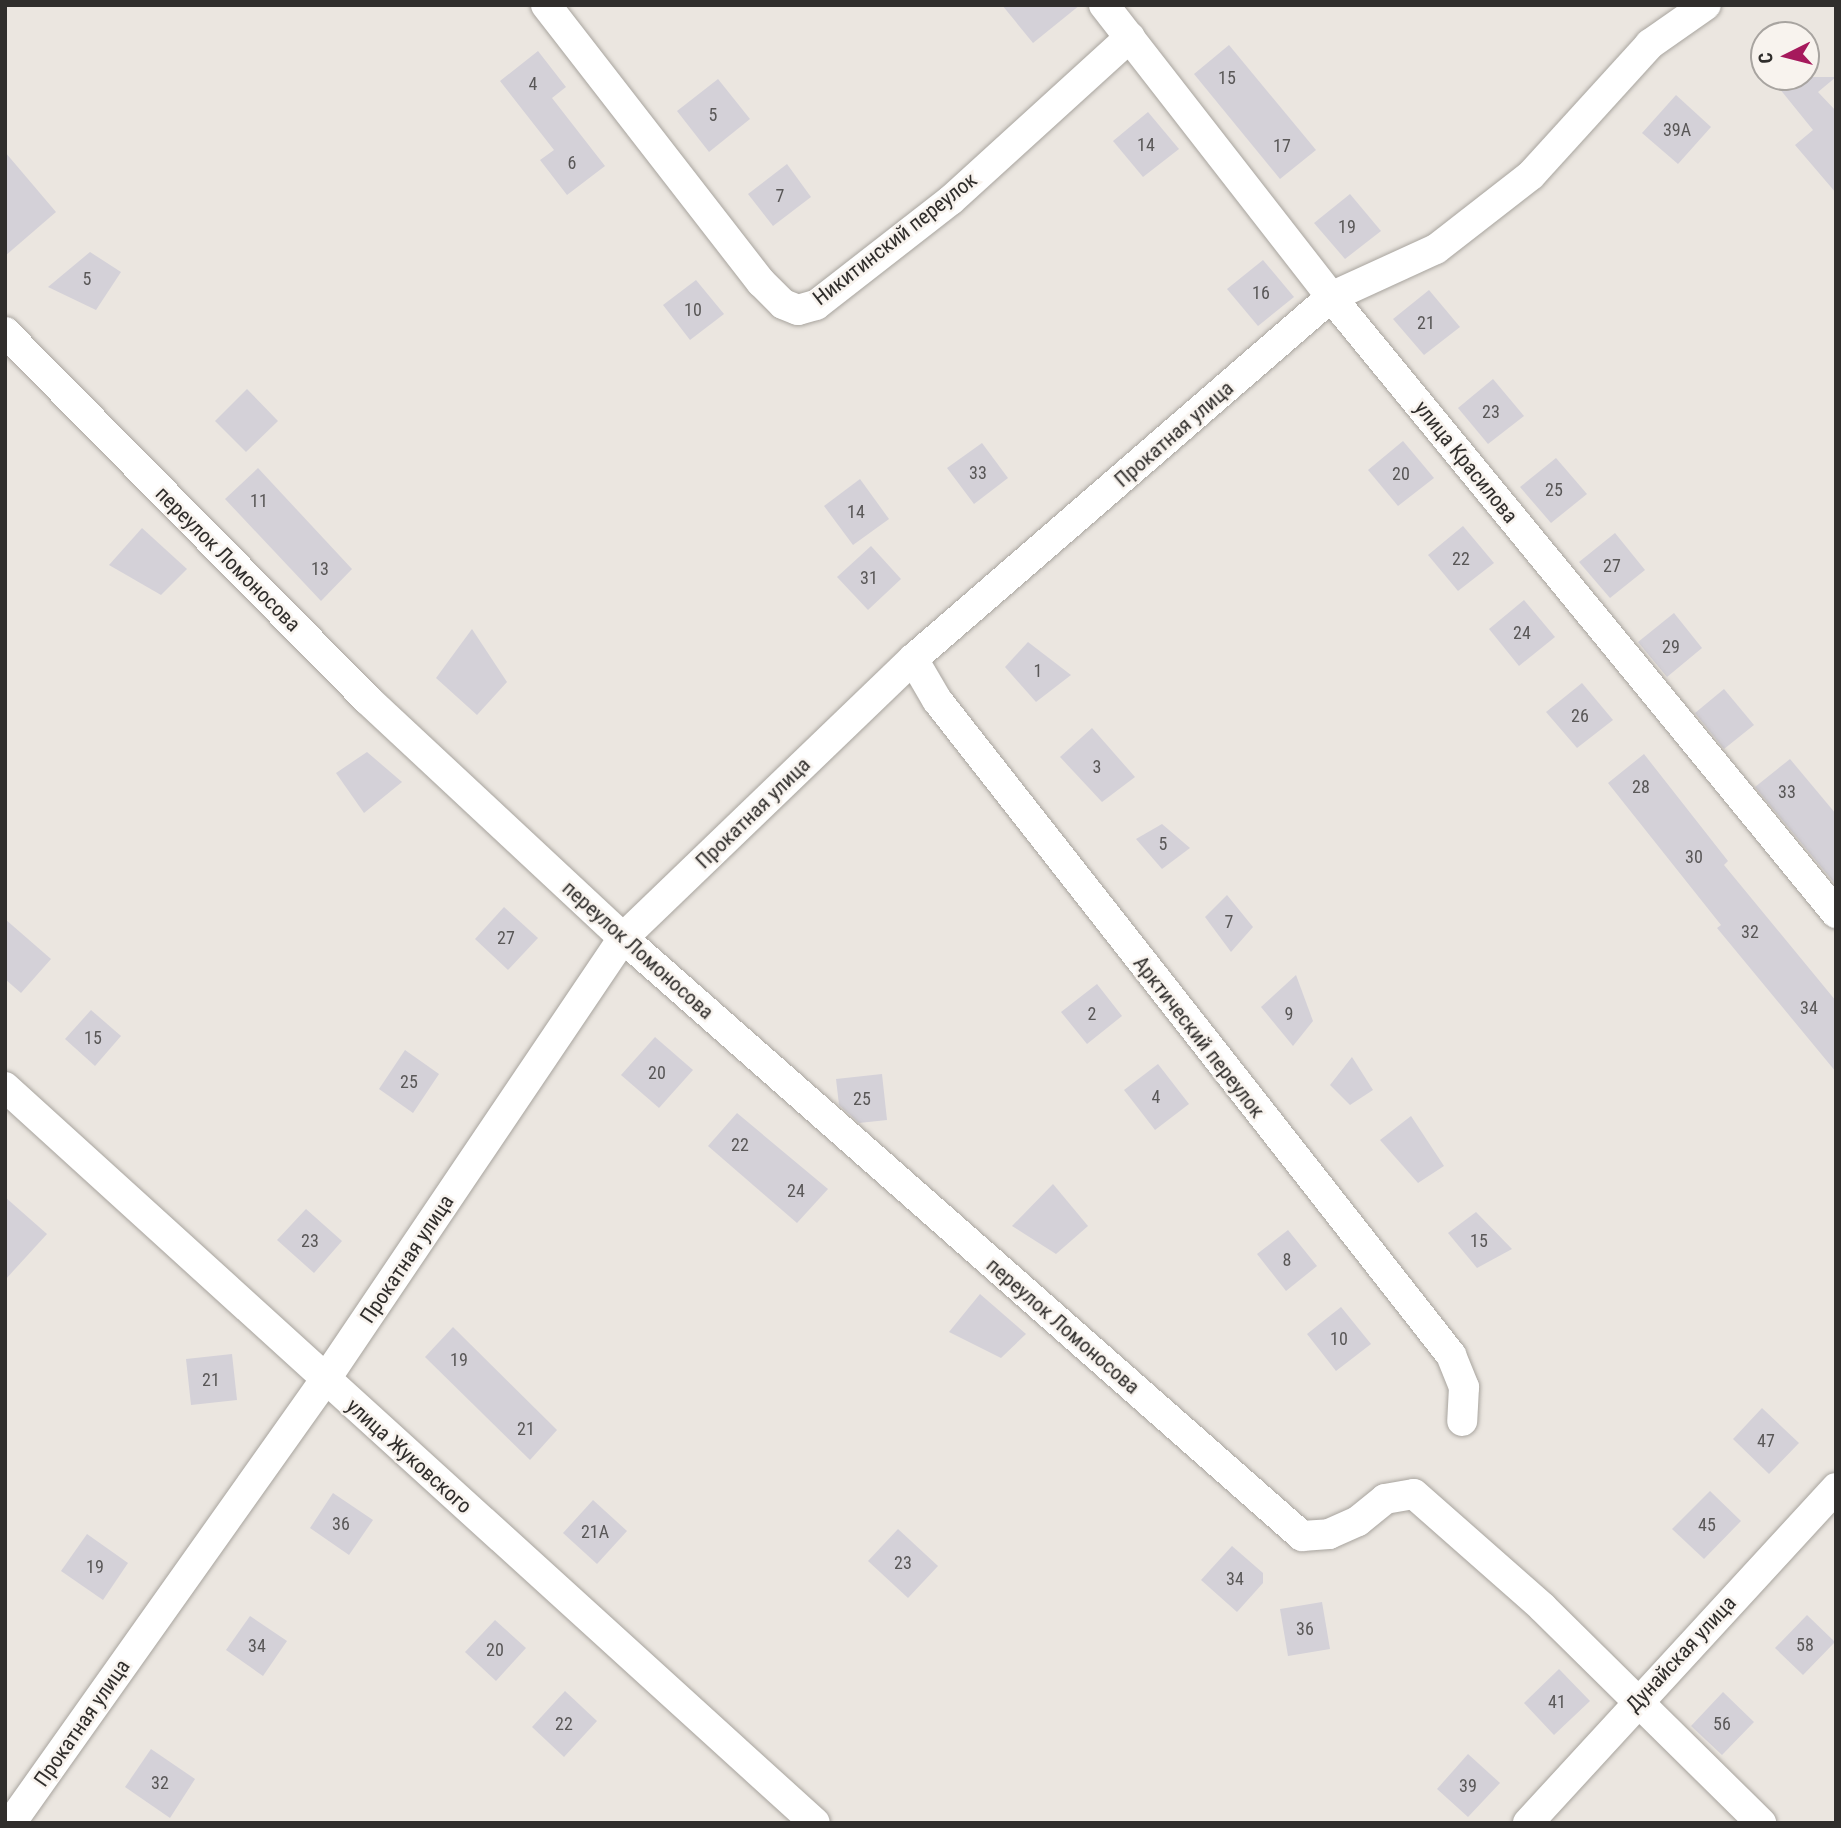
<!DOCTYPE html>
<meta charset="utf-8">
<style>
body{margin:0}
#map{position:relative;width:1841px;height:1828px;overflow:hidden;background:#ebe6e0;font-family:"Roboto Condensed",sans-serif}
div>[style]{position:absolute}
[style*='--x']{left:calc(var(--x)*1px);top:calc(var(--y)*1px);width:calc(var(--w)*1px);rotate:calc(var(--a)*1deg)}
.building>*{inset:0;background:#d4d1d8}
.roads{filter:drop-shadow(0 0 2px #a8a49e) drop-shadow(0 0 2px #a8a49e)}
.minor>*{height:30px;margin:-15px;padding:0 15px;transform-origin:15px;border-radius:15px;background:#fff}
span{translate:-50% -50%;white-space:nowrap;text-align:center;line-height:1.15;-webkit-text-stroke:5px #f8f3ee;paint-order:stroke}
.number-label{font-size:18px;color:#595757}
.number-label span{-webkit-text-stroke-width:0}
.street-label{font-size:21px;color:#302e2c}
.frame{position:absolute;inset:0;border:7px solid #302e2c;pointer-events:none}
.north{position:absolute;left:1750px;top:21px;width:70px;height:70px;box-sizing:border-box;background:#f8f3ee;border:2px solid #a8a4a0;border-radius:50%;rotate:264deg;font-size:19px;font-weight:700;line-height:28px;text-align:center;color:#302e2c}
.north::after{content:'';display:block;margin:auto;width:24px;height:32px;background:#a6195c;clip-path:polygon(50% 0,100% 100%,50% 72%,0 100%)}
</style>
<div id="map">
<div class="building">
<i style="clip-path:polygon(1002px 5px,1080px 5px,1033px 43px)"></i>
<i style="clip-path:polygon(1229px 45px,1316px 150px,1280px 179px,1194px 74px)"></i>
<i style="clip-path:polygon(538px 51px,566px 87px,552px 98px,605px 166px,567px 195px,540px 160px,554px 150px,500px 81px)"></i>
<i style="clip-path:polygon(1770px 77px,1836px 77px,1818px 92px,1836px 111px,1836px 193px,1795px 145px,1813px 130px)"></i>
<i style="clip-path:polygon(718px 79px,750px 119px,709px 152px,677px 111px)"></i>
<i style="clip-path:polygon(1676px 95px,1711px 127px,1678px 164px,1642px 133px)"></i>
<i style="clip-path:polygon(1148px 112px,1179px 149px,1143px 177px,1113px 141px)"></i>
<i style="clip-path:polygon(5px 152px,56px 212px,5px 256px)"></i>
<i style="clip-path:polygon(787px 164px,811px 197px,773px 226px,748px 194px)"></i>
<i style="clip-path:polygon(1350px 194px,1381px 231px,1345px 259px,1314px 223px)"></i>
<i style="clip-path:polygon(90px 252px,121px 272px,96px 310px,48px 287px)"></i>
<i style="clip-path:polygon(1263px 260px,1294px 297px,1258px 326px,1227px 289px)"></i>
<i style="clip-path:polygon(696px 280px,724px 314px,690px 340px,663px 305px)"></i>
<i style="clip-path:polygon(1429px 290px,1460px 327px,1424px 355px,1393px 319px)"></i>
<i style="clip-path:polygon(1493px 379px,1524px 416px,1488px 444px,1458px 408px)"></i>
<i style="clip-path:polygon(247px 389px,278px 421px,246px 452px,215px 421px)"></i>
<i style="clip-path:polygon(1403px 441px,1434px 478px,1398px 506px,1368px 470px)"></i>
<i style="clip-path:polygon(982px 443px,1008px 478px,974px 504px,947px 468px)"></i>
<i style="clip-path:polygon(1556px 458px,1587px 494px,1551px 523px,1520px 487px)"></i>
<i style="clip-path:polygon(258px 468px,352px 569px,321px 601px,225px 499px)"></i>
<i style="clip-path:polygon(860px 479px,889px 519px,853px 545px,824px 506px)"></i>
<i style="clip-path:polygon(1463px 526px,1494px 563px,1458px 591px,1428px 555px)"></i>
<i style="clip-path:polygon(142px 528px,187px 569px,161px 595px,109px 565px)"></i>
<i style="clip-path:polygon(1615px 533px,1645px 570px,1610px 598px,1579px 562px)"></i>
<i style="clip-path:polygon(871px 546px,901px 579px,868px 610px,837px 577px)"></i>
<i style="clip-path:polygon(1524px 600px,1555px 637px,1519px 666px,1489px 629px)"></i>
<i style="clip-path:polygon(1674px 613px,1702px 648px,1667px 677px,1638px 642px)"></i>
<i style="clip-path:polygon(472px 629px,507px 682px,477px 715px,436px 678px)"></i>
<i style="clip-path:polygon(1028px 642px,1071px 675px,1036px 702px,1005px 667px)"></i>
<i style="clip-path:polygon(1582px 683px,1613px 720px,1577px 748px,1546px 712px)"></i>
<i style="clip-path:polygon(1724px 689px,1754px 725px,1724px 749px,1695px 713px)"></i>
<i style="clip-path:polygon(1092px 728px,1135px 777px,1102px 802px,1060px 757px)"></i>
<i style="clip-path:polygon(367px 752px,402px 782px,364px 813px,336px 773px)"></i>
<i style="clip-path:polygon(1644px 754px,1728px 861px,1724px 865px,1836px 1001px,1836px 1072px,1717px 928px,1721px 925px,1608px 783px)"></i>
<i style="clip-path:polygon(1790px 759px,1836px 814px,1836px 885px,1755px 787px)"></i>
<i style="clip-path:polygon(1162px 824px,1190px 848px,1162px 869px,1136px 839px)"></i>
<i style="clip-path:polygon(1227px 895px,1253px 927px,1231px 952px,1205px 917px)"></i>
<i style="clip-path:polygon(504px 907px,538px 938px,508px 970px,475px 939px)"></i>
<i style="clip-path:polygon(5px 919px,51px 959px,21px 993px,5px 979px)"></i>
<i style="clip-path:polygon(1296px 975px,1313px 1021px,1293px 1046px,1261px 1007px)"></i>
<i style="clip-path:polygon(1097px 984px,1122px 1016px,1087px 1044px,1061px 1012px)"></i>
<i style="clip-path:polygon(91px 1010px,121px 1036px,95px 1066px,65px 1039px)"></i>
<i style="clip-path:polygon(655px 1037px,693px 1070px,659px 1108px,621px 1075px)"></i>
<i style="clip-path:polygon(405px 1050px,439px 1074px,413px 1113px,379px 1089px)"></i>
<i style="clip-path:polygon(1352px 1057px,1373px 1090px,1350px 1105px,1330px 1085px)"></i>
<i style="clip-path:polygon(1158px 1064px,1189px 1104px,1155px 1130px,1124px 1090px)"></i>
<i style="clip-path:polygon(882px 1074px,887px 1120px,859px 1123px,839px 1105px,836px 1079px)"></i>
<i style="clip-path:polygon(737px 1113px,828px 1189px,797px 1223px,708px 1146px)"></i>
<i style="clip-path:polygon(1411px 1116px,1444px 1166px,1418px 1183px,1380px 1140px)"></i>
<i style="clip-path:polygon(1053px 1184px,1088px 1226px,1056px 1254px,1012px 1226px)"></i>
<i style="clip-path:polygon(5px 1197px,47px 1234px,5px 1280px)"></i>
<i style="clip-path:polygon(306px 1209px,342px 1241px,314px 1273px,277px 1240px)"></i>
<i style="clip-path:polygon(1476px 1212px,1512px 1249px,1477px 1268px,1448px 1233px)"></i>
<i style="clip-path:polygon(1288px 1230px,1317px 1266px,1286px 1291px,1257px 1254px)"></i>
<i style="clip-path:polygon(980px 1294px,1026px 1334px,1001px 1358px,949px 1332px)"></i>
<i style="clip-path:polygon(1341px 1307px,1371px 1344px,1336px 1371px,1307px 1334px)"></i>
<i style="clip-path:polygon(453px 1327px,557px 1430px,530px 1460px,425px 1357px)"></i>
<i style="clip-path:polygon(232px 1354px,237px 1400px,191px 1405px,186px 1359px)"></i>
<i style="clip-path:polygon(1762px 1408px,1799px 1443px,1769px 1474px,1733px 1439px)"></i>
<i style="clip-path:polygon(1710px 1491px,1741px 1521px,1704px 1559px,1672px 1529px)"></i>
<i style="clip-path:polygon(333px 1493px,373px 1520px,349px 1555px,310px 1528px)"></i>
<i style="clip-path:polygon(593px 1500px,627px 1531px,597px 1564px,563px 1533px)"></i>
<i style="clip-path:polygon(898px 1529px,938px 1566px,908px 1598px,868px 1561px)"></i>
<i style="clip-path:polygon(87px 1534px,128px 1563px,103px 1600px,61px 1571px)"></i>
<i style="clip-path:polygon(1232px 1546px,1263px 1573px,1263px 1583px,1237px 1612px,1201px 1580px)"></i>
<i style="clip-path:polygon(1322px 1602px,1330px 1649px,1288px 1656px,1280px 1609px)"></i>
<i style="clip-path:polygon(1807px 1615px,1835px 1642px,1803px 1675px,1775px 1648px)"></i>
<i style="clip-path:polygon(250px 1616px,287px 1641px,263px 1676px,226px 1650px)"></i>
<i style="clip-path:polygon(495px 1620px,526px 1648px,496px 1681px,465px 1652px)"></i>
<i style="clip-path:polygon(1559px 1669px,1590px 1701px,1554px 1735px,1524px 1703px)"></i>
<i style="clip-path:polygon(565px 1691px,597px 1721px,564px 1757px,532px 1727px)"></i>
<i style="clip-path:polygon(1723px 1692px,1754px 1722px,1722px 1755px,1691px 1726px)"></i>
<i style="clip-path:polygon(151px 1749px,195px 1779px,170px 1818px,125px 1787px)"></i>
<i style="clip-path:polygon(1468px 1754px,1500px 1783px,1468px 1817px,1437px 1789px)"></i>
</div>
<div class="roads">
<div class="minor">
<i style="--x:546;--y:5;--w:351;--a:52.2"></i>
<i style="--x:761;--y:282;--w:31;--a:45"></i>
<i style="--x:783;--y:304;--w:16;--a:22"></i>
<i style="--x:798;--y:310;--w:19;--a:-16"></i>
<i style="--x:816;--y:305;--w:171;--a:-37.9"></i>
<i style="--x:951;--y:200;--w:242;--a:-42.3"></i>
<i style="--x:1104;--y:5;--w:370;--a:52.1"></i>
<i style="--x:1331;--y:297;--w:797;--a:50.65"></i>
<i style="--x:5;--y:332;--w:517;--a:45.39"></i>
<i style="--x:368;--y:700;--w:349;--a:43"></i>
<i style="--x:623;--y:938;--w:905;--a:41.37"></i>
<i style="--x:1302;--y:1536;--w:27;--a:-4"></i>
<i style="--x:1329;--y:1534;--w:32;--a:-24"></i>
<i style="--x:1358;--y:1521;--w:35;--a:-39"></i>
<i style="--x:1385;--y:1499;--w:29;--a:-10"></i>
<i style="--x:1414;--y:1494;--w:171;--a:41.4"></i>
<i style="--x:1542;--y:1607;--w:308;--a:44.6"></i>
<i style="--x:913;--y:659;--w:48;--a:59.7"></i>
<i style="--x:937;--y:700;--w:833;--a:51.88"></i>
<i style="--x:1451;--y:1355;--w:35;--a:68"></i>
<i style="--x:1464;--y:1387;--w:34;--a:93"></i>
<i style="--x:5;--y:1087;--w:1094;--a:42.26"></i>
<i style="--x:11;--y:1823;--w:543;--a:-54.67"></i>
<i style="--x:325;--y:1380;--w:533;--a:-56.01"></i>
<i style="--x:623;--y:938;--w:402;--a:-43.9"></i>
<i style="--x:913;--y:659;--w:553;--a:-40.89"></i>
<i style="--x:1331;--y:297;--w:115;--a:-24.6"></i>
<i style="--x:1436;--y:249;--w:120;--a:-37.9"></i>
<i style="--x:1531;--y:175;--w:177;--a:-47.7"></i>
<i style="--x:1650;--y:44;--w:68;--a:-34.9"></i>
<i style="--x:1528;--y:1823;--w:455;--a:-47.4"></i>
</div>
</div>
<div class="number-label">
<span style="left:1227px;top:78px">15</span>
<span style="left:533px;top:84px">4</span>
<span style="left:713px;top:115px">5</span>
<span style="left:1677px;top:130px">39А</span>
<span style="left:1146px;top:145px">14</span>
<span style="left:1282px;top:146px">17</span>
<span style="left:572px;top:163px">6</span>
<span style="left:780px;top:196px">7</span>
<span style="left:1347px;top:227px">19</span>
<span style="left:87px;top:279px">5</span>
<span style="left:1261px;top:293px">16</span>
<span style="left:693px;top:310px">10</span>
<span style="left:1426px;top:323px">21</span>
<span style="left:1491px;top:412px">23</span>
<span style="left:978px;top:473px">33</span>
<span style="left:1401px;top:474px">20</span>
<span style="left:1554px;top:490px">25</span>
<span style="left:259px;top:501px">11</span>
<span style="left:856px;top:512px">14</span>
<span style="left:1461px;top:559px">22</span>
<span style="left:1612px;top:566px">27</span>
<span style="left:320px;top:569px">13</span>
<span style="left:869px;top:578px">31</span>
<span style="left:1522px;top:633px">24</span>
<span style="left:1671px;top:647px">29</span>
<span style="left:1038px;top:671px">1</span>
<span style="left:1580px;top:716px">26</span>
<span style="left:1097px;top:767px">3</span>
<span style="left:1641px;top:787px">28</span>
<span style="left:1787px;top:792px">33</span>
<span style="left:1163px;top:844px">5</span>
<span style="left:1694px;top:857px">30</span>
<span style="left:1229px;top:922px">7</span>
<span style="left:1750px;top:932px">32</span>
<span style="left:506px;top:938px">27</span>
<span style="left:1809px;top:1008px">34</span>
<span style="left:1092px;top:1014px">2</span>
<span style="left:1289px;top:1014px">9</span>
<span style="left:93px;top:1038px">15</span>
<span style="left:657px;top:1073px">20</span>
<span style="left:409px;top:1082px">25</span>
<span style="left:1156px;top:1097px">4</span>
<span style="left:862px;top:1099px">25</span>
<span style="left:740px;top:1145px">22</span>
<span style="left:796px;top:1191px">24</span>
<span style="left:310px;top:1241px">23</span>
<span style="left:1479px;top:1241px">15</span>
<span style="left:1287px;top:1260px">8</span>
<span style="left:1339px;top:1339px">10</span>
<span style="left:459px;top:1360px">19</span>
<span style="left:211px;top:1380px">21</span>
<span style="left:526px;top:1429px">21</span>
<span style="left:1766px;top:1441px">47</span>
<span style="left:341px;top:1524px">36</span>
<span style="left:1707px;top:1525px">45</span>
<span style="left:595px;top:1532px">21А</span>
<span style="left:903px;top:1563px">23</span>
<span style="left:95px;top:1567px">19</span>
<span style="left:1235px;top:1579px">34</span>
<span style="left:1305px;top:1629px">36</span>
<span style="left:1805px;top:1645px">58</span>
<span style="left:257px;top:1646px">34</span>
<span style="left:495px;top:1650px">20</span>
<span style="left:1557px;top:1702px">41</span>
<span style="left:564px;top:1724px">22</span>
<span style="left:1722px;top:1724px">56</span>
<span style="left:160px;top:1783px">32</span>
<span style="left:1468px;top:1786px">39</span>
</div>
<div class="street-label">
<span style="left:895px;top:239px;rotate:-38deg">Никитинский переулок</span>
<span style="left:1174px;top:434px;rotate:-41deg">Прокатная улица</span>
<span style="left:1466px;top:462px;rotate:51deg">улица Красилова</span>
<span style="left:228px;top:559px;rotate:45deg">переулок Ломоносова</span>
<span style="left:753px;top:813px;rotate:-44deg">Прокатная улица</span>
<span style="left:638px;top:950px;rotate:42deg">переулок Ломоносова</span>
<span style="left:1199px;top:1037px;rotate:52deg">Арктический переулок</span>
<span style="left:407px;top:1259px;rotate:-56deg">Прокатная улица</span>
<span style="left:1063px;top:1326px;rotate:41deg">переулок Ломоносова</span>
<span style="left:409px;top:1456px;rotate:42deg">улица Жуковского</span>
<span style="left:1681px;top:1654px;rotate:-47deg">Дунайская улица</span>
<span style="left:82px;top:1723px;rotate:-55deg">Прокатная улица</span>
</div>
<div class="frame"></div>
<div class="north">С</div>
</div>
